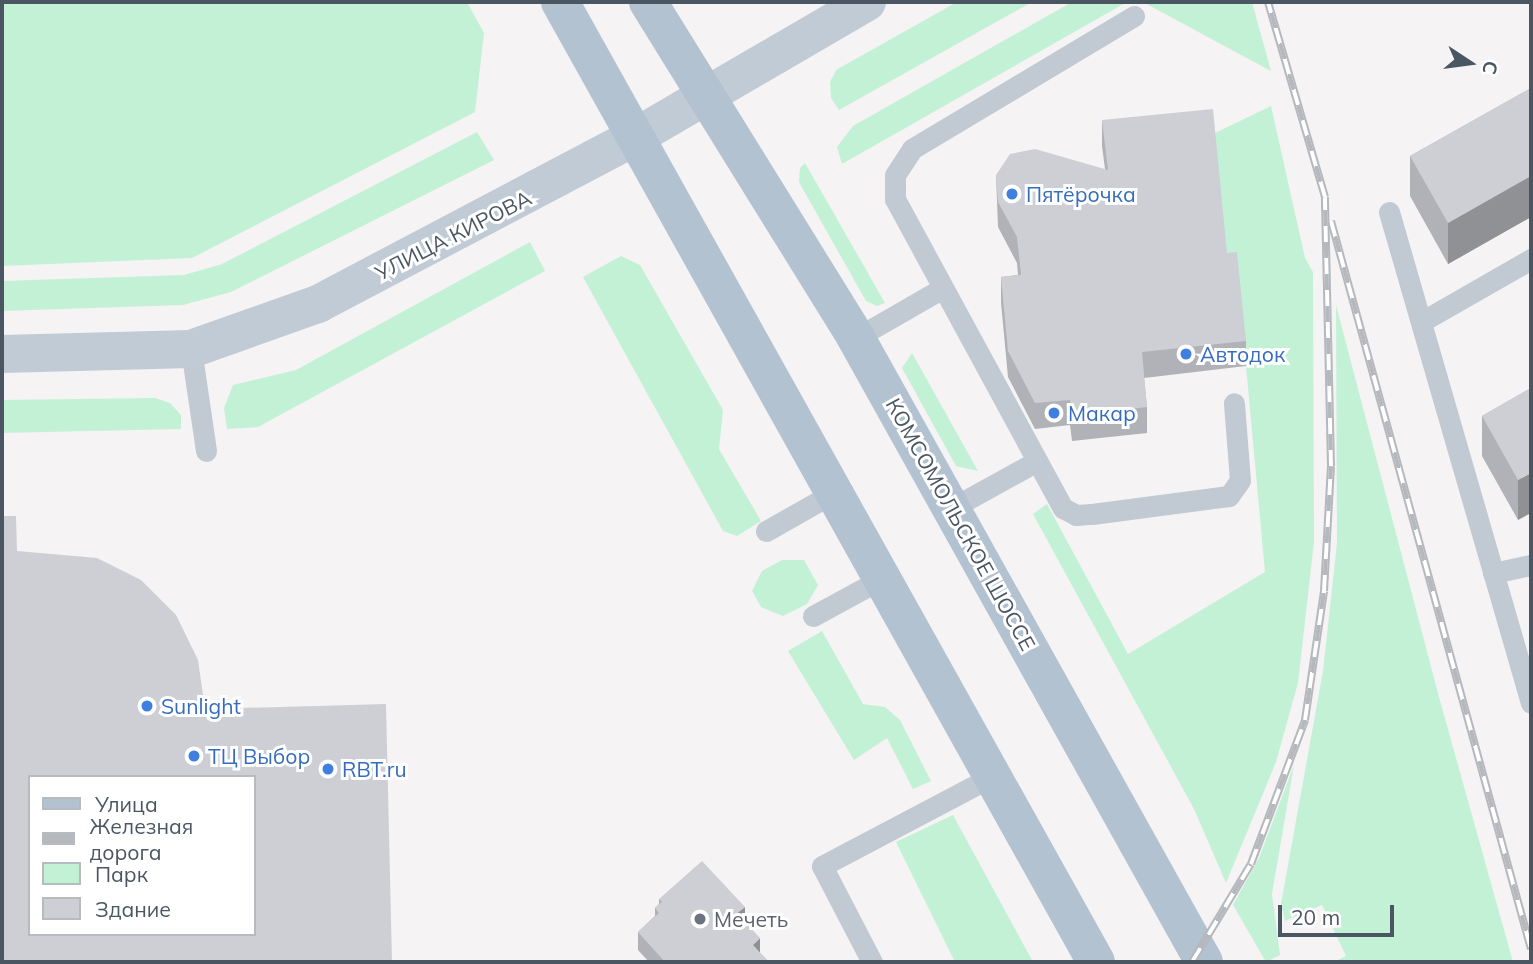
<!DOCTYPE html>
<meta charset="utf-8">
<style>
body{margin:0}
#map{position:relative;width:1533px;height:964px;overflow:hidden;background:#f5f3f3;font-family:Mulish,sans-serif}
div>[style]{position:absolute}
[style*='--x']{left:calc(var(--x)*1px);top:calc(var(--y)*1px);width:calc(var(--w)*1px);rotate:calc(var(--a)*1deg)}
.green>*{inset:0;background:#c3f1d5}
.lane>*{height:21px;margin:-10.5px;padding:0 10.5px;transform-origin:10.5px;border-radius:10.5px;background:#c1cad2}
.secondary>*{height:38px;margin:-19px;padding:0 19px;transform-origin:19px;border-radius:19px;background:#c1cbd6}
.primary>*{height:38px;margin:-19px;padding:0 19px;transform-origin:19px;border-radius:19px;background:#b3c2d1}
.rail>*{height:8px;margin-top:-4px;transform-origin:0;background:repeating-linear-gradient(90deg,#fff 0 16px,#b5b8bd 0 32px);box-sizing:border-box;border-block:2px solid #b5b8bd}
.wall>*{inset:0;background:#b0b2b7}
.shaded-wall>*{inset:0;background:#909195}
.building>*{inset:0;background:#cdcfd5}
.dots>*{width:19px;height:19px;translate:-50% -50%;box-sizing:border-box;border:4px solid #fff;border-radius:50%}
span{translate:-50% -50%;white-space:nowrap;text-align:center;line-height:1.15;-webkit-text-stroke:6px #fff;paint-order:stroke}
.shop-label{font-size:21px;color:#366cbe}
.left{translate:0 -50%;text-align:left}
.street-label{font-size:21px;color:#4a5661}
.worship-label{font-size:21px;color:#5b616d}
.frame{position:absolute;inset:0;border:4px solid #4a5661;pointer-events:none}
.legend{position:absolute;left:28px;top:775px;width:228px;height:161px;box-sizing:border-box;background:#fff;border:2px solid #b7bbc0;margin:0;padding:9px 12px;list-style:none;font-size:21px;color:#4a5661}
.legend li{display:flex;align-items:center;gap:14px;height:35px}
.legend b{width:35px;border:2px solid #b7bbc0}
.north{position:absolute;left:1435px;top:28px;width:70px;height:70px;-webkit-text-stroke:5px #fff;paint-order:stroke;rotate:103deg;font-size:19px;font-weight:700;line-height:28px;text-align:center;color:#4a5661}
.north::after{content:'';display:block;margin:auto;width:24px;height:32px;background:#4a5661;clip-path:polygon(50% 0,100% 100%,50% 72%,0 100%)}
.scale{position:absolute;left:1278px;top:905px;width:116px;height:32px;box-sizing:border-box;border:4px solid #4a5661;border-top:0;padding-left:9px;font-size:21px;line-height:24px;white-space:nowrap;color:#4a5661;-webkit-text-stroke:5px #fff;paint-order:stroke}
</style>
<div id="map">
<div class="green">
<i style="clip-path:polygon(2px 2px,467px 2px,484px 33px,475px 112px,192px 258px,2px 266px)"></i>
<i style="clip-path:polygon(957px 2px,1032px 2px,839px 110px,831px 98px,830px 82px,836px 70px)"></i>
<i style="clip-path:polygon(1072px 2px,1127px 2px,842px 164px,837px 147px,853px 126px)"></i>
<i style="clip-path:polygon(1143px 2px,1252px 2px,1271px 71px,1243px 56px)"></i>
<i style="clip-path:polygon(1271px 106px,1305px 258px,1313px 272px,1314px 542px,1298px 683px,1276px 762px,1226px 883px,1194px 809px,1033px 514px,1047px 504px,1128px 654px,1265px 572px,1246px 366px,1227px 279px,1213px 134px)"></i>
<i style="clip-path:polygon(477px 132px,494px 160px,231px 292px,183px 305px,2px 311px,2px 281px,184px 275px,222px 264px)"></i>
<i style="clip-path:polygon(805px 163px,885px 303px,877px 306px,866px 301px,799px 182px,800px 168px)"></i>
<i style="clip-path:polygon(530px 242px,545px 271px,258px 427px,227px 429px,224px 408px,233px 385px,296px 370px)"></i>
<i style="clip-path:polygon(621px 256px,640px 265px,723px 410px,719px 449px,761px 521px,737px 536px,723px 531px,583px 277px)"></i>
<i style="clip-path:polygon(1336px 305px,1439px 697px,1513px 962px,1334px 962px,1346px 956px,1322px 905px,1285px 921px,1281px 904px,1323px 671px,1337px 543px)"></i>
<i style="clip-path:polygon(912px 353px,978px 471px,956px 466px,902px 368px)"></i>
<i style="clip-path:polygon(155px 398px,170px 403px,181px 415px,181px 429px,2px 433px,2px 400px)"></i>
<i style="clip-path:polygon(782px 560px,804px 560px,818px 585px,807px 604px,783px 616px,761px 607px,752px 591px,762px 571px)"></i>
<i style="clip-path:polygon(822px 631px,863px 704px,885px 707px,900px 720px,931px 781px,913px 789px,887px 738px,854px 760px,788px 651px)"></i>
<i style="clip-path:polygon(1294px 765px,1272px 894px,1280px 955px,1266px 962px,1233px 905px,1259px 858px)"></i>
<i style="clip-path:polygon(953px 815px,1033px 962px,955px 962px,896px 842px)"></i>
</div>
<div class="lane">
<i style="--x:1134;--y:16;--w:259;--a:149.1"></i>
<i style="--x:912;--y:149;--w:31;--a:123"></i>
<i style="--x:895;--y:175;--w:24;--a:90"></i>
<i style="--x:895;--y:199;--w:352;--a:61.5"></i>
<i style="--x:1063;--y:508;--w:15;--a:28"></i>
<i style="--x:1076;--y:515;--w:16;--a:-4"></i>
<i style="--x:1092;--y:514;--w:138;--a:-7.5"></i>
<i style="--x:1229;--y:496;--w:19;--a:-55"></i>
<i style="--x:1240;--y:480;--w:77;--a:-94.5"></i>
<i style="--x:1389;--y:212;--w:511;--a:73.87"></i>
<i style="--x:1421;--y:322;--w:127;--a:-29.8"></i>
<i style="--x:856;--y:338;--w:100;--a:-29.9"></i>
<i style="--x:191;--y:349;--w:103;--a:81.6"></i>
<i style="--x:952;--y:508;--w:97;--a:-28.9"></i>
<i style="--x:766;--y:531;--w:79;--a:-29.5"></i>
<i style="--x:1493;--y:573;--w:39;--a:-12"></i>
<i style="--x:813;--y:616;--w:80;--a:-28.5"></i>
<i style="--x:872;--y:962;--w:108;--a:-117.5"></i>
<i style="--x:822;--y:866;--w:193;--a:-27.8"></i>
</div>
<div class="secondary">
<i style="--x:2;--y:354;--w:189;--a:-1.5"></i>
<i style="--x:191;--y:349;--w:135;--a:-19.5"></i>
<i style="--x:318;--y:304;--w:361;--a:-27.8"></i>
<i style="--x:637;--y:136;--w:266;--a:-30.2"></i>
</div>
<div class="primary">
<i style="--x:560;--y:2;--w:1099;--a:60.82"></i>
<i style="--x:648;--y:2;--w:395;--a:58.2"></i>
<i style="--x:856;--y:338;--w:714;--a:60.85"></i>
</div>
<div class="rail">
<i style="--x:1331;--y:221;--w:755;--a:74.64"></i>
<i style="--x:1192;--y:962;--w:114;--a:-59"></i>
<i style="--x:1251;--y:864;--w:154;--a:-69.4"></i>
<i style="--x:1305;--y:720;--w:130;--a:-81.6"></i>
<i style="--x:1324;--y:591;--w:125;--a:-86.8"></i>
<i style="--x:1331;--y:466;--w:269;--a:-91.3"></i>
<i style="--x:1325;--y:197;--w:203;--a:-106.3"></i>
</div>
<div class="wall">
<i style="clip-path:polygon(1531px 88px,1531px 217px,1448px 264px,1410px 196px,1410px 156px)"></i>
<i style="clip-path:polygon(1102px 120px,1227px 253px,1246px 341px,1246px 366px,1144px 378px,1147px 407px,1147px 433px,1072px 441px,1070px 425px,1035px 429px,1008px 377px,1001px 303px,1001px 277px,1018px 275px,1017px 263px,998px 227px,996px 175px,1105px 169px,1102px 146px)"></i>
<i style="clip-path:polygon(1531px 388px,1518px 520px,1482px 456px,1482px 416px)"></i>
<i style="clip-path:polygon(659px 899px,745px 921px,760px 953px,769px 962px,649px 962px,638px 950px,638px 932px,655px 916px,655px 908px,659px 904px)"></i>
</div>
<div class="shaded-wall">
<i style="clip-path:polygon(1531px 176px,1531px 217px,1448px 264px,1448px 223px)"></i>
<i style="clip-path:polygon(1531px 473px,1531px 513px,1518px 520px,1518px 480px)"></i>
<i style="clip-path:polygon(745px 907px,745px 924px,737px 913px)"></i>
<i style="clip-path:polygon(760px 938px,760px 956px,753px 945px)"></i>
</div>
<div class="building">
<i style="clip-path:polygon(1531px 88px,1531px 176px,1448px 223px,1410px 156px)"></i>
<i style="clip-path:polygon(1213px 109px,1227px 253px,1237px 252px,1246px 341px,1142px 352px,1147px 407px,1072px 416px,1070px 400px,1035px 403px,1008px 351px,1001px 277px,1021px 275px,1017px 237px,998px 202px,996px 175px,1010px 154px,1035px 149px,1108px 170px,1102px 120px)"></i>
<i style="clip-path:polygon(1531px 388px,1531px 473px,1518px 480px,1482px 416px)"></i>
<i style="clip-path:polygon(evenodd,2px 516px,16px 516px,17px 551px,97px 558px,141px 580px,176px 615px,198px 660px,205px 709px,386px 704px,392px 962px,2px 962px,2px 516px,30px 777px,254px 777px,254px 934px,30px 934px,30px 777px)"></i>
<i style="clip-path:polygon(702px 861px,745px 907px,737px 913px,760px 938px,753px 945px,769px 962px,665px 962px,638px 932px,659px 913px,655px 908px,662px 902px,659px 899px)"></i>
</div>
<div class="dots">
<i style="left:1012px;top:194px;background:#3f7fe0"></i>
<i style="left:1186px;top:354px;background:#3f7fe0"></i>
<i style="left:1054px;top:413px;background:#3f7fe0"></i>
<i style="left:147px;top:706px;background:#3f7fe0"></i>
<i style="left:194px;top:756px;background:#3f7fe0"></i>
<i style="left:328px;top:769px;background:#3f7fe0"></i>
<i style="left:700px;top:919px;background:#6b7280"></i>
</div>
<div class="shop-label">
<span class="left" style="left:1026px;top:194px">Пятёрочка</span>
<span class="left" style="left:1200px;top:354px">Автодок</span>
<span class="left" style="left:1068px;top:413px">Макар</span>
<span class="left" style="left:161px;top:706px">Sunlight</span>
<span class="left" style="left:208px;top:756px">ТЦ Выбор</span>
<span class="left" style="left:342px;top:769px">RBT.ru</span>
</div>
<div class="street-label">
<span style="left:453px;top:235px;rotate:-27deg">УЛИЦА КИРОВА</span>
<span style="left:961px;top:524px;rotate:61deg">КОМСОМОЛЬСКОЕ ШОССЕ</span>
</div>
<div class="worship-label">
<span class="left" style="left:714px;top:919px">Мечеть</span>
</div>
<div class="frame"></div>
<ul class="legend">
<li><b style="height:9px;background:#b3c2d1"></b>Улица</li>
<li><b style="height:9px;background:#b5b8bd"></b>Железная дорога</li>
<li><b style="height:19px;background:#c3f1d5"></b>Парк</li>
<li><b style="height:19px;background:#cdcfd5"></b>Здание</li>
</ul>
<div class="north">С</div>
<div class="scale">20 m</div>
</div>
